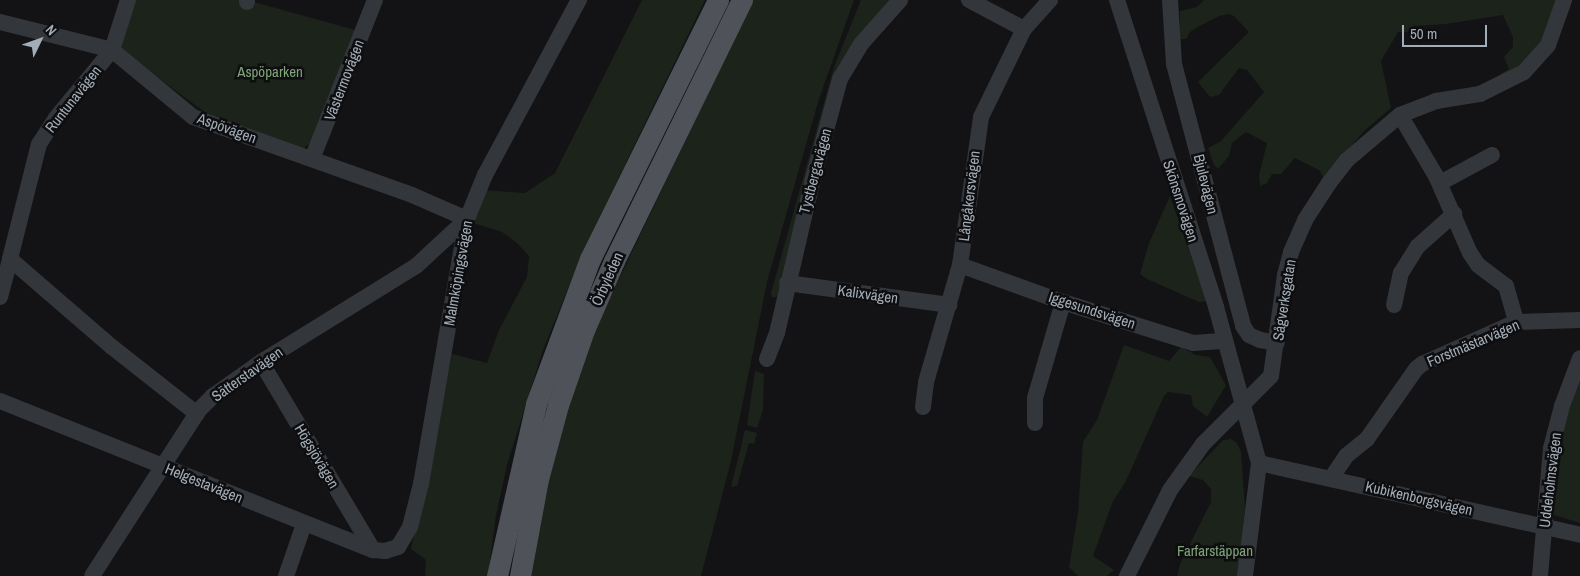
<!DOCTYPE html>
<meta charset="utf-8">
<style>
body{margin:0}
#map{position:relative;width:1580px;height:576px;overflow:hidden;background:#131315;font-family:"Archivo Narrow",sans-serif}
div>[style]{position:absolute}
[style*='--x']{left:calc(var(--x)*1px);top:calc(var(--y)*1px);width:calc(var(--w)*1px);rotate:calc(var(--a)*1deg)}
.green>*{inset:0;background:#1b231a}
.minor>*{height:16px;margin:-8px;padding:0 8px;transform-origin:8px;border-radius:8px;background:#33363a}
.major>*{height:21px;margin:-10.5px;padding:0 10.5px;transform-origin:10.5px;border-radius:10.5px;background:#4f5359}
span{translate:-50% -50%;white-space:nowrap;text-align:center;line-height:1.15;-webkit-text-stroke:5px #0e0e10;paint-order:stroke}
.park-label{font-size:15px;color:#7ea478}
.street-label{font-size:15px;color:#a3adb7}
.north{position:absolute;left:15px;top:15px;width:50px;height:50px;-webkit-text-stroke:4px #0e0e10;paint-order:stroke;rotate:48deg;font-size:14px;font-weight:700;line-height:20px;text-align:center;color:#a3adb7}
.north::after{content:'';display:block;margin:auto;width:18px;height:22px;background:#a3adb7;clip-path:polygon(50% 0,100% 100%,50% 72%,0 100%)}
.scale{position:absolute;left:1402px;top:25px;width:85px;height:22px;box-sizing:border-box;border:2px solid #a3adb7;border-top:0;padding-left:6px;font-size:15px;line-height:18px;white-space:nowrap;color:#a3adb7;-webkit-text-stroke:4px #0e0e10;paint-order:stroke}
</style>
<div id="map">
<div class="green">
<i style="clip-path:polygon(133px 0,247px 0,355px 30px,311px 143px,302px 149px,210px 116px,145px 68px,121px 47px)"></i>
<i style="clip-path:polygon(642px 0,705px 0,585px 247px,543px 350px,507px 465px,496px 515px,488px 576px,425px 576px,426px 560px,411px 549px,452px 354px,487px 363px,499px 330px,527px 277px,529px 256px,517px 243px,502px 232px,473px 223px,483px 190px,525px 193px,555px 173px)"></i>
<i style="clip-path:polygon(753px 0,854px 0,818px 102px,767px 282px,731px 461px,701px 576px,530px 576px,539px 520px,562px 423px,596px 327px)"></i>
<i style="clip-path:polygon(861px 0,894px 0,851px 51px,781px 285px,777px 297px,772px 297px,771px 293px,834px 67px)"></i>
<i style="clip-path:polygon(1204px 0,1558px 0,1540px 45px,1515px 70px,1502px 77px,1501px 74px,1509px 69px,1504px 57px,1513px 47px,1513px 37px,1503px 15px,1446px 24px,1413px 26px,1407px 32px,1398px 32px,1381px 61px,1391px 108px,1364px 131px,1324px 178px,1319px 170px,1295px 158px,1281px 174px,1272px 174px,1267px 183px,1260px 186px,1259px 175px,1267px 143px,1246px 132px,1232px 143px,1229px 156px,1218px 169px,1214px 165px,1208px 148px,1221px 141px,1264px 92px,1247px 70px,1239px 68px,1219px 95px,1210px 97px,1198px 82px,1249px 32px,1234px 16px,1228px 14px,1219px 16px,1198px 27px,1190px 32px,1186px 39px,1180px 39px,1180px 11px,1197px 7px)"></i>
<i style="clip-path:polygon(1170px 196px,1207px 301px,1199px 302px,1147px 279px,1140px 274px,1149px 243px)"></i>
<i style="clip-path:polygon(1124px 345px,1169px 361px,1181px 347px,1196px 355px,1210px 357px,1226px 385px,1207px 417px,1193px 406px,1191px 395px,1168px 392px,1164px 396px,1125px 483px,1113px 501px,1093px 556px,1114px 570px,1107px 576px,1078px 576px,1069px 567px,1078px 513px,1083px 442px,1097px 420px)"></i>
<i style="clip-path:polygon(755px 371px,764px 374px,763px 410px,757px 428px,747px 425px)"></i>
<i style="clip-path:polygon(1580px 373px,1580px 523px,1554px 515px,1552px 509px,1557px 450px)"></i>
<i style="clip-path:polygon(745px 430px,757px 433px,754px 444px,749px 443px,737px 486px,731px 487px)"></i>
<i style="clip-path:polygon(1231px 439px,1237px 443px,1241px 452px,1245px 508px,1238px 576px,1177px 576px,1180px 564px,1211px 502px,1211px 489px,1203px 480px,1189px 476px,1223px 440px)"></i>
</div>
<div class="minor">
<i style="--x:128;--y:0;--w:52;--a:107.7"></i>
<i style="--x:112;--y:50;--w:88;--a:129.5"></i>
<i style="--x:56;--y:118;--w:31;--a:123"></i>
<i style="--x:39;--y:144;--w:119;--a:104.2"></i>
<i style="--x:10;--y:259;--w:135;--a:40.8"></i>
<i style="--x:112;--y:347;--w:108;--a:38.2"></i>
<i style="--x:969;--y:0;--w:62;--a:27.8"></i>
<i style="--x:1117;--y:0;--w:323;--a:72.1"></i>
<i style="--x:1216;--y:307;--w:162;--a:74.6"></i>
<i style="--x:1259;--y:463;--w:114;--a:97.1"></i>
<i style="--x:1170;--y:0;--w:64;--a:86.4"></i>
<i style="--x:1174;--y:64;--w:271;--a:75.2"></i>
<i style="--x:1243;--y:326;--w:11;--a:56"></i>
<i style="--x:1249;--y:335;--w:12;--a:24"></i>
<i style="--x:1260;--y:340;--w:17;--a:10"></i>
<i style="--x:247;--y:2;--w:2;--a:-90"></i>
<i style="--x:0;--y:22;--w:115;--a:14"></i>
<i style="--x:112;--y:50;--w:105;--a:39.6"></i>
<i style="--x:193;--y:117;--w:232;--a:19.6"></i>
<i style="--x:412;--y:195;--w:60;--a:23.6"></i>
<i style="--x:467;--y:219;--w:69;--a:137.3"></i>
<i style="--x:416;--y:266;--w:182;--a:148.2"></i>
<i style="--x:261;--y:362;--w:59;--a:144.7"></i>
<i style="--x:213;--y:396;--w:20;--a:135"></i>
<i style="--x:199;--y:410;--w:197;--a:122.8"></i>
<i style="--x:1400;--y:115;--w:71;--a:59.5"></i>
<i style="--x:1436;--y:176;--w:84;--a:66.2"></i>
<i style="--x:1470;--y:253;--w:14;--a:56"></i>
<i style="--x:1478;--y:265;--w:35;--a:37"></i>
<i style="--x:1506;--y:286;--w:37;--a:74"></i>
<i style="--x:312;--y:159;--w:171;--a:-68.4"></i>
<i style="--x:1440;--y:183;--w:59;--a:-28.3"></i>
<i style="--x:960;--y:265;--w:109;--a:19.8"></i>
<i style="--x:1063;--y:302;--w:136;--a:17.5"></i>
<i style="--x:1193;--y:343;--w:32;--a:-4"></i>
<i style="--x:787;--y:283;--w:164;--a:7.7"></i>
<i style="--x:0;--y:297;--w:39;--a:-75"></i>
<i style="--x:1394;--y:305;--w:33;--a:-78"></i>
<i style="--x:1401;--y:273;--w:31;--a:-58"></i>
<i style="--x:1417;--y:247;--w:50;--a:-41.7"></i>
<i style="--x:767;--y:359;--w:28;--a:-69"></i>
<i style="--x:777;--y:333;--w:155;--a:-76.9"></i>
<i style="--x:812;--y:182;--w:107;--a:-74.8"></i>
<i style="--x:840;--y:79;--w:41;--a:-59"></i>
<i style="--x:861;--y:44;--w:59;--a:-48.4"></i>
<i style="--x:261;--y:362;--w:219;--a:59.2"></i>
<i style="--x:0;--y:401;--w:402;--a:21.8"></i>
<i style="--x:373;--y:550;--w:12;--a:5"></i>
<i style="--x:385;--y:551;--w:14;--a:-17"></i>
<i style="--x:398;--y:547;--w:23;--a:-59"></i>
<i style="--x:410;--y:527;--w:44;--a:-75.7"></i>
<i style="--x:421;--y:484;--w:269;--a:-80.2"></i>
<i style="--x:467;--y:219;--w:48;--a:-67.8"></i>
<i style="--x:485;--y:175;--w:199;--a:-61.8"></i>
<i style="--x:923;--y:407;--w:25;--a:-83"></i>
<i style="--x:926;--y:382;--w:122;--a:-73.8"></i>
<i style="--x:960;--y:265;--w:149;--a:-81.9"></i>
<i style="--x:981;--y:117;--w:98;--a:-64"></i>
<i style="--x:1024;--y:29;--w:39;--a:-48"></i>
<i style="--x:1035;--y:423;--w:25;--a:-90"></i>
<i style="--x:1035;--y:398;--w:100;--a:-73.7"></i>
<i style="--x:1259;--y:463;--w:329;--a:12.6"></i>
<i style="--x:1332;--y:477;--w:25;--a:-56"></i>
<i style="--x:1346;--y:456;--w:27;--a:-39"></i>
<i style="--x:1367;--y:439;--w:85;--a:-55"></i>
<i style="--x:1416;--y:369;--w:8;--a:-40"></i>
<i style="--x:1422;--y:364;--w:103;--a:-24.1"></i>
<i style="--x:1516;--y:322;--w:64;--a:-1.8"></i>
<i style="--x:286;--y:576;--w:55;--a:-70.9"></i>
<i style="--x:1127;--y:576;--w:96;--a:-63.4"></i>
<i style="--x:1170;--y:490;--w:57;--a:-54.3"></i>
<i style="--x:1203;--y:444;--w:96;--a:-45"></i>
<i style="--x:1271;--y:376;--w:102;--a:-82.1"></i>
<i style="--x:1285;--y:275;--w:24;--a:-75"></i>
<i style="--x:1291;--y:252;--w:35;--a:-66"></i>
<i style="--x:1305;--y:220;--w:44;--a:-57"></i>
<i style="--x:1329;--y:183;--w:29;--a:-52"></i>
<i style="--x:1347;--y:160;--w:70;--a:-40.3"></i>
<i style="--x:1400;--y:115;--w:39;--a:-21"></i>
<i style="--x:1436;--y:101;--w:45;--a:-9"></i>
<i style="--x:1480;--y:94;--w:49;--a:-26.6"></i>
<i style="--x:1524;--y:72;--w:36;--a:-48"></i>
<i style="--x:1548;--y:45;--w:48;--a:-70.4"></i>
<i style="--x:1540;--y:576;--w:128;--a:-85.1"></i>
<i style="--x:1551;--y:448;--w:43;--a:-75.3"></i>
<i style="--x:1562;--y:406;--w:51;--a:-69.4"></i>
</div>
<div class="major">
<i style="--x:497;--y:576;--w:176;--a:-77.2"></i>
<i style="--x:536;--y:404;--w:155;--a:-69.6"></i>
<i style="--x:590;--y:259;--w:289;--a:-63.7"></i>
<i style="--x:520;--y:576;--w:99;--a:-79.5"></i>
<i style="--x:538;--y:479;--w:77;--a:-74.9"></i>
<i style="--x:558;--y:405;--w:79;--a:-70.9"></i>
<i style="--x:584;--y:330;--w:75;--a:-66.5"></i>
<i style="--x:614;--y:261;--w:291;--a:-63.9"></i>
</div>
<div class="park-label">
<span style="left:270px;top:72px">Aspöparken</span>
<span style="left:1215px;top:551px">Farfarstäppan</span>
</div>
<div class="street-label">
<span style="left:344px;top:80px;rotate:-69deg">Västermovägen</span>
<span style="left:73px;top:99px;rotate:-52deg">Runtunavägen</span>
<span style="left:227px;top:128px;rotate:20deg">Aspövägen</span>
<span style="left:815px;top:171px;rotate:-75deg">Tystbergavägen</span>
<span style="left:1206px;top:184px;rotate:76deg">Bjulevägen</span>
<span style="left:969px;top:196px;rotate:-83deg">Långåkersvägen</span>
<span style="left:1181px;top:201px;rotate:72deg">Skönsmovägen</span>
<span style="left:458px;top:273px;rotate:-80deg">Malmköpingsvägen</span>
<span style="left:607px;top:279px;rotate:-66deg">Örbyleden</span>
<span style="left:868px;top:294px;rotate:8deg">Kalixvägen</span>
<span style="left:1284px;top:300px;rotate:-81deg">Sågverksgatan</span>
<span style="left:1092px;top:310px;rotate:18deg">Iggesundsvägen</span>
<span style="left:1473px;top:343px;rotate:-23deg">Forstmästarvägen</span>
<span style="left:247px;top:374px;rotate:-35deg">Sätterstavägen</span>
<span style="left:317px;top:456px;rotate:59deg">Högsjövägen</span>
<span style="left:1550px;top:480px;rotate:-83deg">Uddeholmsvägen</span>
<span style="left:204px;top:483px;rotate:22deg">Helgestavägen</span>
<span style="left:1419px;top:498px;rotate:13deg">Kubikenborgsvägen</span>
</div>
<div class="north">N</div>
<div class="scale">50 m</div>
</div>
